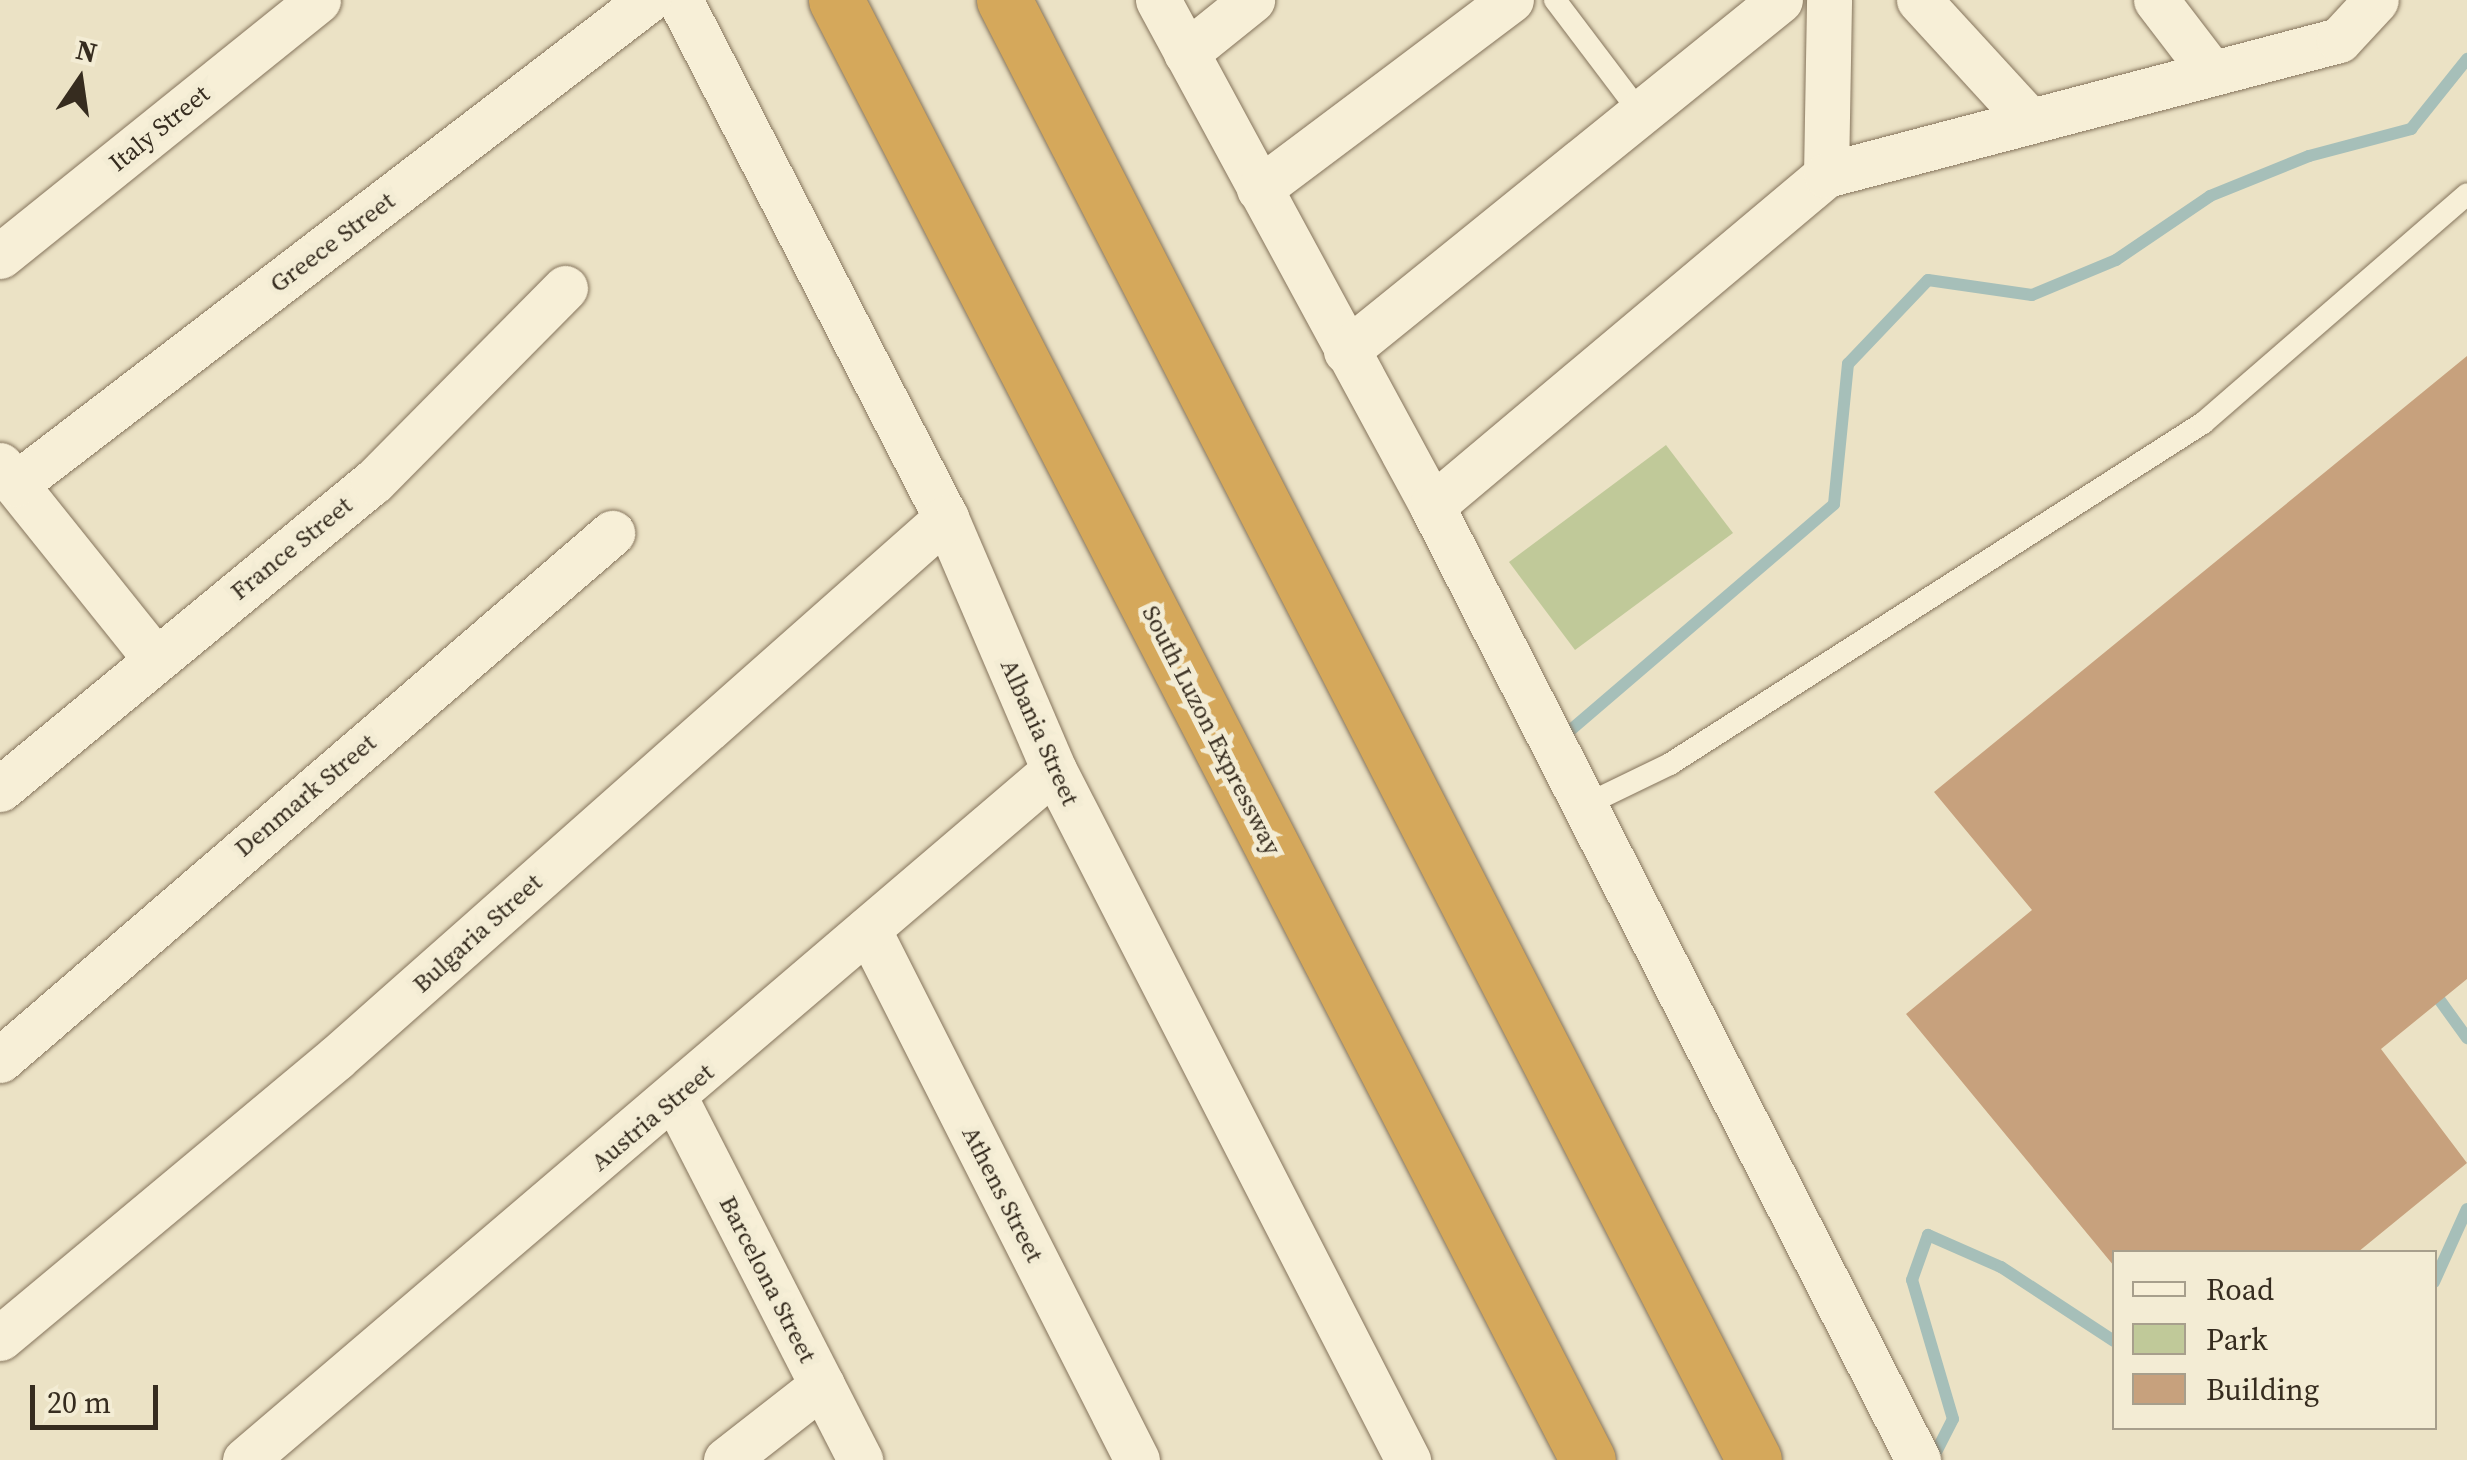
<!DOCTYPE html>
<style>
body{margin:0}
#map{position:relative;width:2467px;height:1460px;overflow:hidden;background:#ebe2c5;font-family:"Source Serif 4",serif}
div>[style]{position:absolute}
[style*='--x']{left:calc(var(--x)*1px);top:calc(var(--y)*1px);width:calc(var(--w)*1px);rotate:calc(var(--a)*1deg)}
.green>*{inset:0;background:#c0c999}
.stream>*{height:12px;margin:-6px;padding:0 6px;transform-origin:6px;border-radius:6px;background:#a6bfb9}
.building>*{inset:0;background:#c7a17d}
.roads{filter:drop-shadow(0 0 2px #85745c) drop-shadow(0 0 2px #85745c)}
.lane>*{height:22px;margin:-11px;padding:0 11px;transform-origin:11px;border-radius:11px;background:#f7efd7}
.street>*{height:45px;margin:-22.5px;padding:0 22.5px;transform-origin:22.5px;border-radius:22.5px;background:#f7efd7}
.highway>*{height:55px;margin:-27.5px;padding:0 27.5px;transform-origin:27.5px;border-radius:27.5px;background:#d5a85b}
span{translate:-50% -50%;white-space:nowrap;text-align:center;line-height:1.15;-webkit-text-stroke:10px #f3ecd4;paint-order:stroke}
.street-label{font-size:25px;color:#362c1f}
.legend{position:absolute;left:2112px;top:1250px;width:325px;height:180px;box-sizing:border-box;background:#f3ecd4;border:2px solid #a79f8c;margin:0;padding:12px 18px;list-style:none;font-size:30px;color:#362c1f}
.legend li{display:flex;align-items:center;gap:20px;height:50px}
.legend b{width:50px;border:2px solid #a79f8c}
.north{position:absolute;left:30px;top:30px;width:100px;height:100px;-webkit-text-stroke:8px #f3ecd4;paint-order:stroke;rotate:13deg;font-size:28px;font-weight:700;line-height:40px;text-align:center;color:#362c1f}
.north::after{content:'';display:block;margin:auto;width:35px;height:45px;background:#362c1f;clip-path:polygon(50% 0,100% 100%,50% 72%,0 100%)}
.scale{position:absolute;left:30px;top:1385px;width:128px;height:45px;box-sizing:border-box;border:5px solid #362c1f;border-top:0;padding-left:12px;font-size:30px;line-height:35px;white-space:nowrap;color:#362c1f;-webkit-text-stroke:8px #f3ecd4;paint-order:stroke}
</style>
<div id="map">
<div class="green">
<i style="clip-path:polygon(1666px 445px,1733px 533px,1575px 650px,1509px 562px)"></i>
</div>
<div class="stream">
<i style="--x:1566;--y:734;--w:353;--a:-40.6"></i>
<i style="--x:1834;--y:504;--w:141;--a:-84.3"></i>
<i style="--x:1848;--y:364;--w:116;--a:-46.4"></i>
<i style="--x:1928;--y:280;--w:105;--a:8.2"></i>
<i style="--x:2032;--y:295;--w:91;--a:-22.6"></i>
<i style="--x:2116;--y:260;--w:114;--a:-34.2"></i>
<i style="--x:2210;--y:196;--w:107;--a:-22"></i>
<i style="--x:2309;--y:156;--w:106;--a:-14.8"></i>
<i style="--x:2411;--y:129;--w:90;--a:-51.3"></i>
<i style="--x:2431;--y:988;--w:62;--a:54.2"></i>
<i style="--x:2434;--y:1282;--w:80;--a:-65.7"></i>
<i style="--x:1932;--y:1460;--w:46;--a:-62.9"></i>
<i style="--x:1953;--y:1419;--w:145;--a:-106.4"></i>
<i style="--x:1912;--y:1280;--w:48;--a:-70.4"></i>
<i style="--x:1928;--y:1235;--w:80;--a:23.7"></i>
<i style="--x:2001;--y:1267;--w:135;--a:33.2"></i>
</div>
<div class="building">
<i style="clip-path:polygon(2467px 356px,2467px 979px,2381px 1049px,2467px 1163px,2358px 1252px,2114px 1252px,2114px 1266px,1906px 1014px,2032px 910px,1934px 792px)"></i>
</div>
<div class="roads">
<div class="lane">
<i style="--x:1555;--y:0;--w:144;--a:52.9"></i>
<i style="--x:1581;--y:807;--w:99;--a:-25.8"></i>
<i style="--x:1670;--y:764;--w:633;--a:-32.61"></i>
<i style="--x:2203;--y:423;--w:349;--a:-40.9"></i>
</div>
<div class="street">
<i style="--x:680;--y:0;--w:582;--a:62.82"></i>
<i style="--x:946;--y:518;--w:274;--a:66.8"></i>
<i style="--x:1054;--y:770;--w:776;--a:62.84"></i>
<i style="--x:1158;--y:0;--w:575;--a:61.56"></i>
<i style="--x:1432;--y:506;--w:1071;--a:63"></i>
<i style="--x:1919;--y:0;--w:160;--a:47.5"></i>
<i style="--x:2156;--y:0;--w:86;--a:52.6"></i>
<i style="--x:1186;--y:53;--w:85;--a:-38.8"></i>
<i style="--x:1826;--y:175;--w:175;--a:-89"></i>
<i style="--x:1259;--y:189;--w:315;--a:-36.9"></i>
<i style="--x:0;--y:256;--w:408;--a:-38.8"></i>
<i style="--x:1346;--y:351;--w:558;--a:-38.96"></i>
<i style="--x:0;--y:465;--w:246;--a:51.3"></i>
<i style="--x:16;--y:484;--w:796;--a:-37.45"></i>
<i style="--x:1432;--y:506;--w:515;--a:-40.03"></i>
<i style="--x:1826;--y:175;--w:530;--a:-14.74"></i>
<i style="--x:2339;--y:40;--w:54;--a:-47.2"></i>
<i style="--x:0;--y:789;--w:483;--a:-39.5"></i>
<i style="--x:373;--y:482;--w:273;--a:-45.3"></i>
<i style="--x:868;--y:929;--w:595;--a:63.13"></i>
<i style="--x:0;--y:1060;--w:808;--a:-40.73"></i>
<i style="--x:675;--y:1098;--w:407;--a:62.9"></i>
<i style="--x:0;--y:1338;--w:437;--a:-39.8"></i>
<i style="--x:336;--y:1058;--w:815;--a:-41.52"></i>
<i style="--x:245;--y:1460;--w:1063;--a:-40.46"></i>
<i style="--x:726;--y:1460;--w:122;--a:-38"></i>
</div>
<div class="highway">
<i style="--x:836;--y:0;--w:1642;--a:62.75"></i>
<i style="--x:1004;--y:0;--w:1641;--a:62.81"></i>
</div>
</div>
<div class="street-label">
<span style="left:159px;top:128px;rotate:-39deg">Italy Street</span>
<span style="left:332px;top:242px;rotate:-37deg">Greece Street</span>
<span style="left:291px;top:548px;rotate:-39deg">France Street</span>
<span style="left:1212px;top:730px;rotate:63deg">South Luzon Expressway</span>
<span style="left:1040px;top:732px;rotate:66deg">Albania Street</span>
<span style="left:305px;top:795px;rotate:-40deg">Denmark Street</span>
<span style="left:477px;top:933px;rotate:-42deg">Bulgaria Street</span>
<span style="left:652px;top:1117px;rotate:-40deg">Austria Street</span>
<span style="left:1003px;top:1194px;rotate:63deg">Athens Street</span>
<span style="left:768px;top:1279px;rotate:63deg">Barcelona Street</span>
</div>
<ul class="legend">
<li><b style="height:12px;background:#f7efd7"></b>Road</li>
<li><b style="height:28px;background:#c0c999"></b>Park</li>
<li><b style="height:28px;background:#c7a17d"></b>Building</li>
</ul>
<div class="north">N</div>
<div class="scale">20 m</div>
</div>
